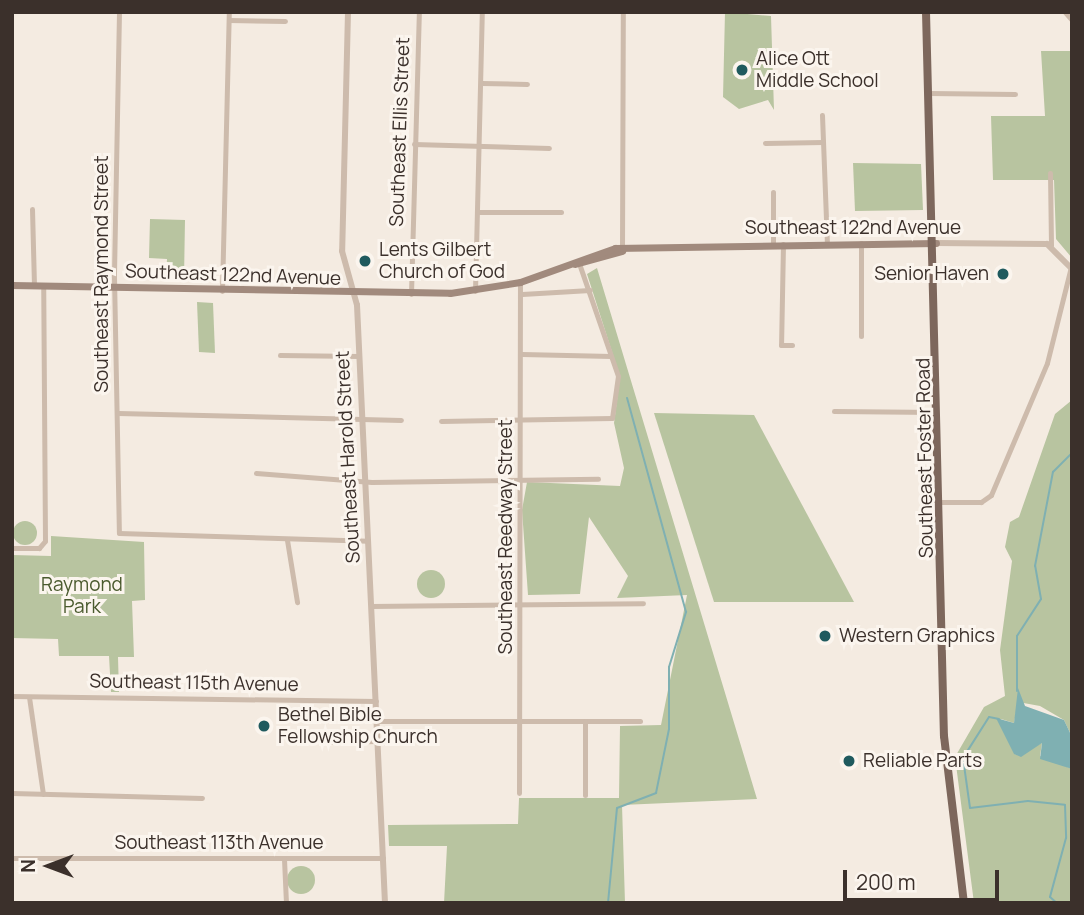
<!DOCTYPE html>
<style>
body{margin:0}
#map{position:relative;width:1084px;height:915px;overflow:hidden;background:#f4ebe1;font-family:Manrope,sans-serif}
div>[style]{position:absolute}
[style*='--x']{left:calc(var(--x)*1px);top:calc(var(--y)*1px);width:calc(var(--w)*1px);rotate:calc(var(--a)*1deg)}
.green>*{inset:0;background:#b8c4a0}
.round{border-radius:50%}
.water>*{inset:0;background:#7fb0b2}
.stream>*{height:2px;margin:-1px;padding:0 1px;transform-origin:1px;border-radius:1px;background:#7fb0b2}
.minor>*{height:5px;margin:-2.5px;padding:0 2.5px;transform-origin:2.5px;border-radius:2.5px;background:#cdbbac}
.tertiary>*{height:6px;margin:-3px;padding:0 3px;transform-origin:3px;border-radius:3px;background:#cdbbac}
.secondary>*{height:7px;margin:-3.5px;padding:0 3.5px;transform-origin:3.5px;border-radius:3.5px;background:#a18a7d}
.primary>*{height:8px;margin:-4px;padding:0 4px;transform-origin:4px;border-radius:4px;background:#7d675c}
.dots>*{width:19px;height:19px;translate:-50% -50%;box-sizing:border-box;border:4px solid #fbf5ee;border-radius:50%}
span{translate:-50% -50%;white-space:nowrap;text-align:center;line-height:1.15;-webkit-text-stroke:6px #fbf5ee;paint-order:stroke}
.poi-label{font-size:19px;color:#3b302b}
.left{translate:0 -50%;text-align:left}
.right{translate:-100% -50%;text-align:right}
.street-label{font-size:19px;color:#3b302b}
.park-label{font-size:19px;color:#4a5a2e}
.frame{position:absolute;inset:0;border:14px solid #3b302b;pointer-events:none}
.north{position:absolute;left:14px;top:831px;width:70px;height:70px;-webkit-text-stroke:5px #fbf5ee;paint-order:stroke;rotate:270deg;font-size:19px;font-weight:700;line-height:28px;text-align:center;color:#3b302b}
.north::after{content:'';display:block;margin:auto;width:24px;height:32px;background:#3b302b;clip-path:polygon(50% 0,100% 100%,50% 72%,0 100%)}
.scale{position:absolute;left:843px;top:870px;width:156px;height:32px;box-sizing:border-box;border:4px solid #3b302b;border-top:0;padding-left:9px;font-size:21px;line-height:24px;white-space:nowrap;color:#3b302b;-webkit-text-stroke:5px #fbf5ee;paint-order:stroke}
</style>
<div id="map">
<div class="green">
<i style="clip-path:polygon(725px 12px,771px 16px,774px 110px,768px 100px,739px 109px,723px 97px)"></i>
<i style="clip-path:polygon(1041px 51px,1072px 51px,1072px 258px,1056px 239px,1054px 180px,993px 180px,991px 116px,1045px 116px)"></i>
<i style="clip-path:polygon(853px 163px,921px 164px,923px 210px,855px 211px)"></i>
<i style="clip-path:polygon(150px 219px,185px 220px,184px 279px,166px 279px,167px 259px,149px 258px)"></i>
<i style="clip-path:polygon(597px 268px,757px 799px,622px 805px,625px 903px,444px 903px,447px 846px,389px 846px,388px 825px,518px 824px,519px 798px,619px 798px,620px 726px,661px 725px,687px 595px,617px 598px,628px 576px,589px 517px,580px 594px,528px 595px,522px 510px,527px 482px,620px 486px,624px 468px,614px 423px,620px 377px,587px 274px)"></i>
<i style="clip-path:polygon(197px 302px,213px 303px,215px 353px,199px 352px)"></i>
<i style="clip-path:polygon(1072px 400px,1072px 737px,1064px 720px,1040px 706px,1018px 702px,1014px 723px,1001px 719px,1016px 755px,1042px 743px,1040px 756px,1072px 769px,1072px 903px,974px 903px,955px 757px,984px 707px,1005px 696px,1000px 650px,1012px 561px,1005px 547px,1010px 522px,1019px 517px,1055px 414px)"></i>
<i style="clip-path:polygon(654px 413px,754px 415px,854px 602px,714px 602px)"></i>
<i class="round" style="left:13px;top:521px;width:24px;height:24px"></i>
<i style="clip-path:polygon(51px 536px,144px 542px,145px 600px,132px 601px,134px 657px,118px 657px,119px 692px,111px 692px,109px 656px,59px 656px,58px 639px,12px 638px,12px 555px,51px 556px)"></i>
<i class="round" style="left:417px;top:570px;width:28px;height:28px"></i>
<i class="round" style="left:287px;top:866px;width:28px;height:28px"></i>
</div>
<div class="water">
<i style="clip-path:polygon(1018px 688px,1025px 706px,1064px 720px,1072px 737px,1072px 769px,1040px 759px,1042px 743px,1021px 757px,1014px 754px,996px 718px,1014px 723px)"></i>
</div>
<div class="stream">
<i style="--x:1017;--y:691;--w:55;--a:-90"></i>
<i style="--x:1017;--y:636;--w:44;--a:-57"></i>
<i style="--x:1041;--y:599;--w:34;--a:-100"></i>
<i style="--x:1035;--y:566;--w:96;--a:-79.2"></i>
<i style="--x:1053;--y:472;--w:27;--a:-45"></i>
<i style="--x:999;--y:719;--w:10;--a:-169"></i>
<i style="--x:989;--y:717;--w:49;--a:122.4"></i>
<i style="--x:963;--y:758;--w:50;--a:82"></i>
<i style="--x:970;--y:808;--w:58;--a:-6.9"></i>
<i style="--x:1028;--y:801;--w:37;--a:6"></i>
<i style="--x:1065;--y:805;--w:33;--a:88"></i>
<i style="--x:1066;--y:838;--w:61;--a:105.2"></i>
<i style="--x:1050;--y:897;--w:9;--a:41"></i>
<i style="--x:608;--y:903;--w:95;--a:-84.6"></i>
<i style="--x:617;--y:808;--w:42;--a:-21"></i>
<i style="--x:656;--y:793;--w:65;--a:-78.5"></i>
<i style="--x:669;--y:729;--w:62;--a:-90"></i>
<i style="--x:669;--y:667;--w:58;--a:-72.8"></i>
<i style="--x:686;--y:612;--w:222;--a:-105.4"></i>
</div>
<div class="minor">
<i style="--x:119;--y:12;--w:265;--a:91.1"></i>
<i style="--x:114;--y:277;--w:256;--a:88.9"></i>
<i style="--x:119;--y:533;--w:249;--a:1.8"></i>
<i style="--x:1065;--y:12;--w:11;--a:49"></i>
<i style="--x:229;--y:20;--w:56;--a:1"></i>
<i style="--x:481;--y:83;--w:46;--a:1.2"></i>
<i style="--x:929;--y:93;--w:86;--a:0.7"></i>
<i style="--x:822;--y:115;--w:129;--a:87.8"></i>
<i style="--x:765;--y:143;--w:58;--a:-1"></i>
<i style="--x:414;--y:144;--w:135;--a:1.7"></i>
<i style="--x:1050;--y:173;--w:72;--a:89.2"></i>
<i style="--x:773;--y:192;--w:52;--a:90"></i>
<i style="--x:32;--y:209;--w:77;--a:88.5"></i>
<i style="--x:477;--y:212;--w:84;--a:0"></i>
<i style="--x:783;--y:244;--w:101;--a:91.1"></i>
<i style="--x:781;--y:345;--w:11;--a:0"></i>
<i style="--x:622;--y:251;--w:239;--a:-89.8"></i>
<i style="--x:222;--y:291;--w:279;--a:-88.6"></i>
<i style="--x:475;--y:291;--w:279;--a:-88.6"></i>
<i style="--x:411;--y:294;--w:282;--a:-88.4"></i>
<i style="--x:522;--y:294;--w:68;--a:-3.4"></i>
<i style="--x:861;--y:336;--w:93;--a:-90"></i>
<i style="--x:522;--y:354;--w:89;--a:1.3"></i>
<i style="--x:280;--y:355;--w:79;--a:0.7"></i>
<i style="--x:834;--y:411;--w:102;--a:0.6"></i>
<i style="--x:118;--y:413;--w:283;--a:1.4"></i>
<i style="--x:441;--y:421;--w:171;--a:-1"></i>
<i style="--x:612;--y:418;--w:42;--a:-81.9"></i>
<i style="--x:618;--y:376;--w:116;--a:-109.1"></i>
<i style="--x:256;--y:473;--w:116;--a:4.4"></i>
<i style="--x:372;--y:482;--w:226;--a:-0.8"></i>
<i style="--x:942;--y:502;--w:39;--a:0"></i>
<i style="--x:981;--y:502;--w:12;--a:-35"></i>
<i style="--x:991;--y:495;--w:143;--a:-67"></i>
<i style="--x:1047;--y:363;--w:99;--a:-76"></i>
<i style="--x:287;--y:540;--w:63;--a:80.8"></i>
<i style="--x:12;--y:548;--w:27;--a:0"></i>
<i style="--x:39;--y:548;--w:9;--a:-49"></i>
<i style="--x:45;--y:541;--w:255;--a:-90.4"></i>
<i style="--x:371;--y:606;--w:272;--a:-0.6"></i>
<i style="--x:12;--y:696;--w:364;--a:0.8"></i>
<i style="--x:29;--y:697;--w:98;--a:81.8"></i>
<i style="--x:376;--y:721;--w:264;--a:0"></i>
<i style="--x:327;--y:742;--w:50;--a:-1.1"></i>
<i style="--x:12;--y:793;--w:190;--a:1.5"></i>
<i style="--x:519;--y:793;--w:511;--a:-89.89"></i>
<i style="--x:585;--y:795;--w:74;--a:-90"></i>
<i style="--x:12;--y:858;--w:371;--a:0"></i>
<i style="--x:284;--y:859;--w:44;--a:87.4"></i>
</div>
<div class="tertiary">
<i style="--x:348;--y:12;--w:239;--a:91.4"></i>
<i style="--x:342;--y:251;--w:56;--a:74.5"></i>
<i style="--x:357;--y:305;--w:599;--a:87.32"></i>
<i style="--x:936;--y:243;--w:111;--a:0.5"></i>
<i style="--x:1047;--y:244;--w:35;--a:45"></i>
</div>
<div class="secondary">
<i style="--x:575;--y:264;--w:49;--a:-15.5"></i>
<i style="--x:12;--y:285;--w:438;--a:1"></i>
<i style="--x:450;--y:293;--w:71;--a:-8.9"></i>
<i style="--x:520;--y:282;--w:101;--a:-19.7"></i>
<i style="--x:615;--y:248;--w:321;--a:-0.9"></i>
</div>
<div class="primary">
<i style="--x:926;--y:12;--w:724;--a:88.58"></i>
<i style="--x:944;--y:736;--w:168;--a:83.2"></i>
</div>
<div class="dots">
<i style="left:742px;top:70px;background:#1f5a5e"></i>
<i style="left:365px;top:261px;background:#1f5a5e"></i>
<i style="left:1003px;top:274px;background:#1f5a5e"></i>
<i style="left:825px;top:636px;background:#1f5a5e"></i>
<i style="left:264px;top:726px;background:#1f5a5e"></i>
<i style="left:849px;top:761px;background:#1f5a5e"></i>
</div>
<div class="poi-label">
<span class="left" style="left:756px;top:70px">Alice Ott<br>Middle School</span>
<span class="left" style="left:379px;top:261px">Lents Gilbert<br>Church of God</span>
<span class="right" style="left:989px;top:274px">Senior Haven</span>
<span class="left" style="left:839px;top:636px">Western Graphics</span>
<span class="left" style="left:278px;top:726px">Bethel Bible<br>Fellowship Church</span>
<span class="left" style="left:863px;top:761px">Reliable Parts</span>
</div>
<div class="street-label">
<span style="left:400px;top:132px;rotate:-88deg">Southeast Ellis Street</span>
<span style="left:853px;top:228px">Southeast 122nd Avenue</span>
<span style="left:102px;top:274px;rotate:-90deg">Southeast Raymond Street</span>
<span style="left:233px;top:275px;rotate:2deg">Southeast 122nd Avenue</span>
<span style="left:348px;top:457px;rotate:-93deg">Southeast Harold Street</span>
<span style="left:925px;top:458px;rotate:-91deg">Southeast Foster Road</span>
<span style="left:506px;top:537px;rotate:-90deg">Southeast Reedway Street</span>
<span style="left:194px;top:683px;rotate:1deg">Southeast 115th Avenue</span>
<span style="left:219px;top:843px">Southeast 113th Avenue</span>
</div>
<div class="park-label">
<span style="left:82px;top:596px">Raymond<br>Park</span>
</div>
<div class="frame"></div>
<div class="north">N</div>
<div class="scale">200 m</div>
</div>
